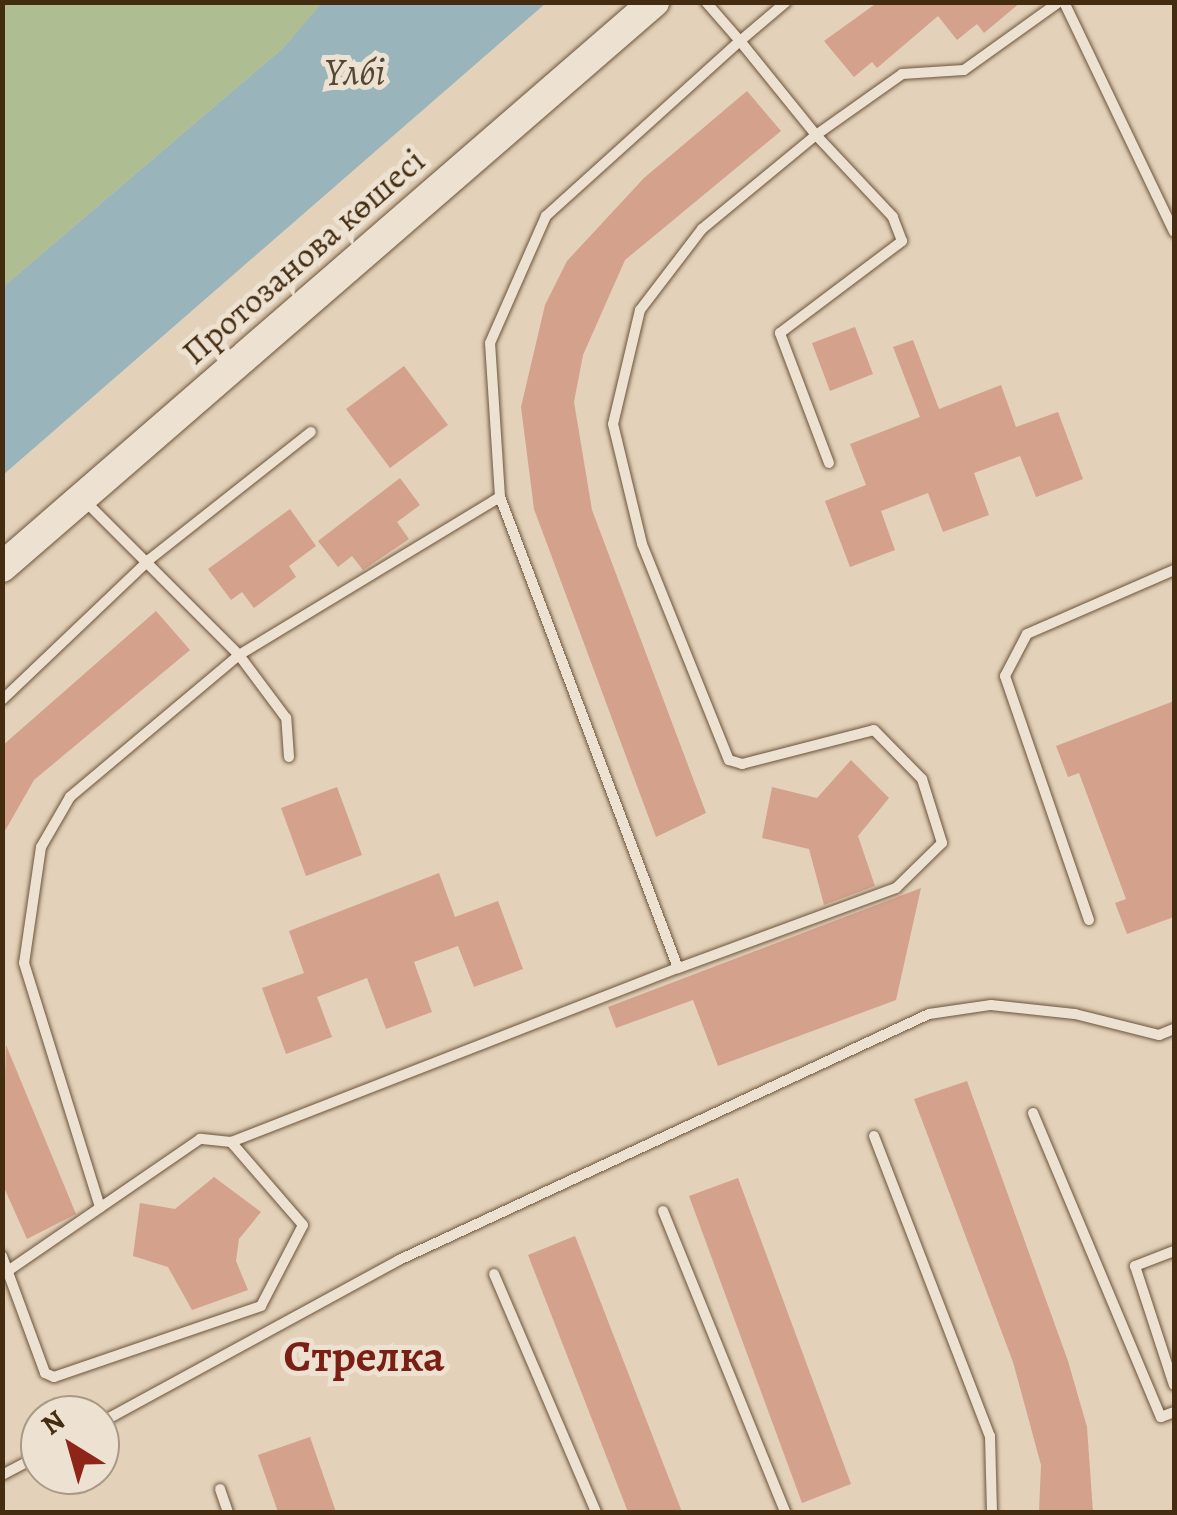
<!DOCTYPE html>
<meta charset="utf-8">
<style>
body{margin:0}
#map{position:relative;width:1177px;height:1515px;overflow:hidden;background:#e3d1b9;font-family:Alegreya,serif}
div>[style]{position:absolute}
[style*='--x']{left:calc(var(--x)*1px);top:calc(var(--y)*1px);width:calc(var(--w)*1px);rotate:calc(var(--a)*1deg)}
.green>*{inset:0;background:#afbd93}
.water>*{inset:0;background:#99b4ba}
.building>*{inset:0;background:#d4a18d}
.roads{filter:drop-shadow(0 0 2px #6c553b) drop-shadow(0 0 2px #6c553b)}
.lane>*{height:10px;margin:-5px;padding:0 5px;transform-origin:5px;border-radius:5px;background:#ede1d2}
.secondary>*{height:30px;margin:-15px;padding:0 15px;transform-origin:15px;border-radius:15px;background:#ede1d2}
span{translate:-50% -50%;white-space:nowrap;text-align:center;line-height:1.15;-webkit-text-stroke:10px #ede1d2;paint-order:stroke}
.street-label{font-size:35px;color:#442c11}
.water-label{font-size:38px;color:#554733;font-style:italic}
.district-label{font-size:45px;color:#7a1f14;font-weight:700}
.frame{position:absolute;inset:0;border:5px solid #442c11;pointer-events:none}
.north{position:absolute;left:20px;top:1395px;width:100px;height:100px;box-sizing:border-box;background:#ede1d2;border:2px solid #a99985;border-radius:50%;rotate:323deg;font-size:28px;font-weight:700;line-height:40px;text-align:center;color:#442c11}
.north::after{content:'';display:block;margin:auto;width:35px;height:45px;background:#8f2418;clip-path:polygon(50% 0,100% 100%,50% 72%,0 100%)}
</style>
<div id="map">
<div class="green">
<i style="clip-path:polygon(3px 3px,323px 3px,283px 48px,3px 287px)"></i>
</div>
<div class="water">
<i style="clip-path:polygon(323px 2px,546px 3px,3px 475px,3px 287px,283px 48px)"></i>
</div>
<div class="building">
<i style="clip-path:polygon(878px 2px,1021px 2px,984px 33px,977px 24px,957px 40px,938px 16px,877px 68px,872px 62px,854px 77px,824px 41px)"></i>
<i style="clip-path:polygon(747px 91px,781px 131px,625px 260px,583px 355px,574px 402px,592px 510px,706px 813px,656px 837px,534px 509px,521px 407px,545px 305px,567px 261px,644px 178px)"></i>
<i style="clip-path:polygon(855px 327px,873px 374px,830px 391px,812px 343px)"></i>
<i style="clip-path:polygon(913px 340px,939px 409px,1001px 385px,1016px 427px,1058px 412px,1083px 479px,1036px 497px,1020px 456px,974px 473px,989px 515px,943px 532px,928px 493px,881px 511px,895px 550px,850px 567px,825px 501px,866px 485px,850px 444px,920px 417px,893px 347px)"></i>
<i style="clip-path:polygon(404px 366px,448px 425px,390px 468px,346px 409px)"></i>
<i style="clip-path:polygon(400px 478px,420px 505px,397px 522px,409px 539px,363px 570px,352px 556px,338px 567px,318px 541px)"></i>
<i style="clip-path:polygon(290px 509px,316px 546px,289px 566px,296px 577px,254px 608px,242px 592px,231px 600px,208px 569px)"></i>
<i style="clip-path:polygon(156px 611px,190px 650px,34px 780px,2px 836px,2px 746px)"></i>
<i style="clip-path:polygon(1174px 701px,1174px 917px,1127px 934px,1115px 903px,1126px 899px,1079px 773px,1068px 777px,1056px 746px)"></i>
<i style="clip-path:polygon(851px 760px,889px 798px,858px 836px,875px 886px,824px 905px,809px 849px,762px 838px,772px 787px,817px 798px)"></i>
<i style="clip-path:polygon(337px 787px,362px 855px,306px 876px,281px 808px)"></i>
<i style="clip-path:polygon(439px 873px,455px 917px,498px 901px,523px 969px,474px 987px,458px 946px,414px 962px,432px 1012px,386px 1029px,367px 978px,317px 997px,332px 1037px,286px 1054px,262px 988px,304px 973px,289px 931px)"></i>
<i style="clip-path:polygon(921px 888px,896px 1000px,718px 1066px,693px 1000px,616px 1028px,608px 1007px)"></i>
<i style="clip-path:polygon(6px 1045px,76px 1214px,27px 1239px,2px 1183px)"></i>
<i style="clip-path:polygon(967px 1081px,1068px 1361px,1087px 1427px,1093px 1512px,1039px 1512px,1041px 1465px,1013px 1362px,914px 1099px)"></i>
<i style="clip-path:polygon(214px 1177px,261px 1212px,239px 1239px,236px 1261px,248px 1290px,192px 1310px,168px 1267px,133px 1256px,140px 1203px,175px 1209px)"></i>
<i style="clip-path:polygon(738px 1178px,851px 1484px,802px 1503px,689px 1196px)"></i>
<i style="clip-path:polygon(575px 1236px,682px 1512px,628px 1512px,528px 1255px)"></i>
<i style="clip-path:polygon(310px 1437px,336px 1512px,278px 1512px,258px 1455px)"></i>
</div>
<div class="roads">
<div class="lane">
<i style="--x:706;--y:2;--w:52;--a:48.9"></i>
<i style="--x:740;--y:41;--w:121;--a:51"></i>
<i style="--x:816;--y:135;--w:148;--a:140.5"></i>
<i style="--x:702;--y:229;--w:102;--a:127.4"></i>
<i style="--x:640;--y:310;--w:117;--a:103.3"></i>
<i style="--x:613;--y:424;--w:123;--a:76.4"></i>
<i style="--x:642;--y:544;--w:233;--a:68.1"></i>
<i style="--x:729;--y:760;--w:14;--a:17"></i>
<i style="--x:742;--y:764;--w:136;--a:-14.4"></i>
<i style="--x:874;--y:730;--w:69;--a:45.6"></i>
<i style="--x:922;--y:779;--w:67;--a:72.6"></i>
<i style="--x:942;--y:843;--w:64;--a:135.6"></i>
<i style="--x:896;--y:888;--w:232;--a:159.8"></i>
<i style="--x:678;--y:968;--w:504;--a:-110.7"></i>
<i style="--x:500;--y:497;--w:154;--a:-93.7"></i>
<i style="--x:490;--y:343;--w:139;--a:-66.2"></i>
<i style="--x:546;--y:216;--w:261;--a:-42.1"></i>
<i style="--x:740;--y:41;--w:60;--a:-40.3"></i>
<i style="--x:1064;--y:2;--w:255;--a:64.4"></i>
<i style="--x:829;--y:463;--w:139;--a:-110.7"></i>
<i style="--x:780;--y:333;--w:153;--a:-37"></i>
<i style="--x:902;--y:241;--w:26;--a:-111"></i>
<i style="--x:893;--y:217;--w:112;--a:-133.2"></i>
<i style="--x:816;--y:135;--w:105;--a:-35.3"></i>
<i style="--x:902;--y:74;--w:62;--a:-3.7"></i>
<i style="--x:964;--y:70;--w:117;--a:-35.6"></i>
<i style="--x:85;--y:501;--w:218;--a:45"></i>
<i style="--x:239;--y:655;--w:221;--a:140"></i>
<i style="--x:70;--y:797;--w:58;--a:120.1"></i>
<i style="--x:41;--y:847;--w:117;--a:98.3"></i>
<i style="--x:24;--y:963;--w:256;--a:72.7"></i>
<i style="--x:2;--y:700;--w:204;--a:-43.6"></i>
<i style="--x:150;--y:559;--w:205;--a:-38.3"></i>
<i style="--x:289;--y:757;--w:39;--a:-94"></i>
<i style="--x:286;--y:718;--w:79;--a:-126.7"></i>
<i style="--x:239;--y:655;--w:305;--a:-31.2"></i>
<i style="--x:1089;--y:920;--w:258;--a:-109"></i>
<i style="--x:1005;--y:676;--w:47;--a:-62.4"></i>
<i style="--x:1027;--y:634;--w:160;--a:-23.5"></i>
<i style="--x:1033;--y:1113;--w:330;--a:67.2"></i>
<i style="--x:1161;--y:1417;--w:14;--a:-21"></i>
<i style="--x:874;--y:1136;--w:322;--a:68.9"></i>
<i style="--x:990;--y:1436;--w:76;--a:88.5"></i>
<i style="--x:231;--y:1142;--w:480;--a:-21.3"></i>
<i style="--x:663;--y:1211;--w:325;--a:67.9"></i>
<i style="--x:1174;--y:1251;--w:42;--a:159"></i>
<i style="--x:1135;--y:1266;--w:125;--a:71.9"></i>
<i style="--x:2;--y:1256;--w:125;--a:69.8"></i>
<i style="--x:45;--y:1373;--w:10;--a:24"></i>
<i style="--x:54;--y:1377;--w:219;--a:-18.9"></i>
<i style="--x:261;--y:1306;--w:91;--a:-62.6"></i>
<i style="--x:303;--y:1225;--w:110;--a:-130.9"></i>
<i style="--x:231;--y:1142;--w:31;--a:-174"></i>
<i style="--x:200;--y:1139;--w:233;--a:145.5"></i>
<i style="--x:494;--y:1274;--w:259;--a:66.8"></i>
<i style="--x:100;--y:1423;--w:341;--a:-28.6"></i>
<i style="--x:399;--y:1260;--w:584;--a:-24.9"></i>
<i style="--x:929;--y:1014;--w:63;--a:-8.3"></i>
<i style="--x:991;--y:1005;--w:84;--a:6.1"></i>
<i style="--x:1075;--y:1014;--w:87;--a:14"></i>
<i style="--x:1159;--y:1035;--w:16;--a:-22"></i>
<i style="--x:2;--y:1475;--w:43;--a:-27.8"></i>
<i style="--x:220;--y:1489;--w:24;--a:71"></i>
</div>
<div class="secondary">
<i style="--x:2;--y:567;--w:863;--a:-40.91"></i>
</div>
</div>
<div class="street-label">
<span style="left:303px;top:256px;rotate:-41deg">Протозанова көшесі</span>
</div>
<div class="water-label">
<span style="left:355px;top:73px">Үлбі</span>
</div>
<div class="district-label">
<span style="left:364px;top:1357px">Стрелка</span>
</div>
<div class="frame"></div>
<div class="north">N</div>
</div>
